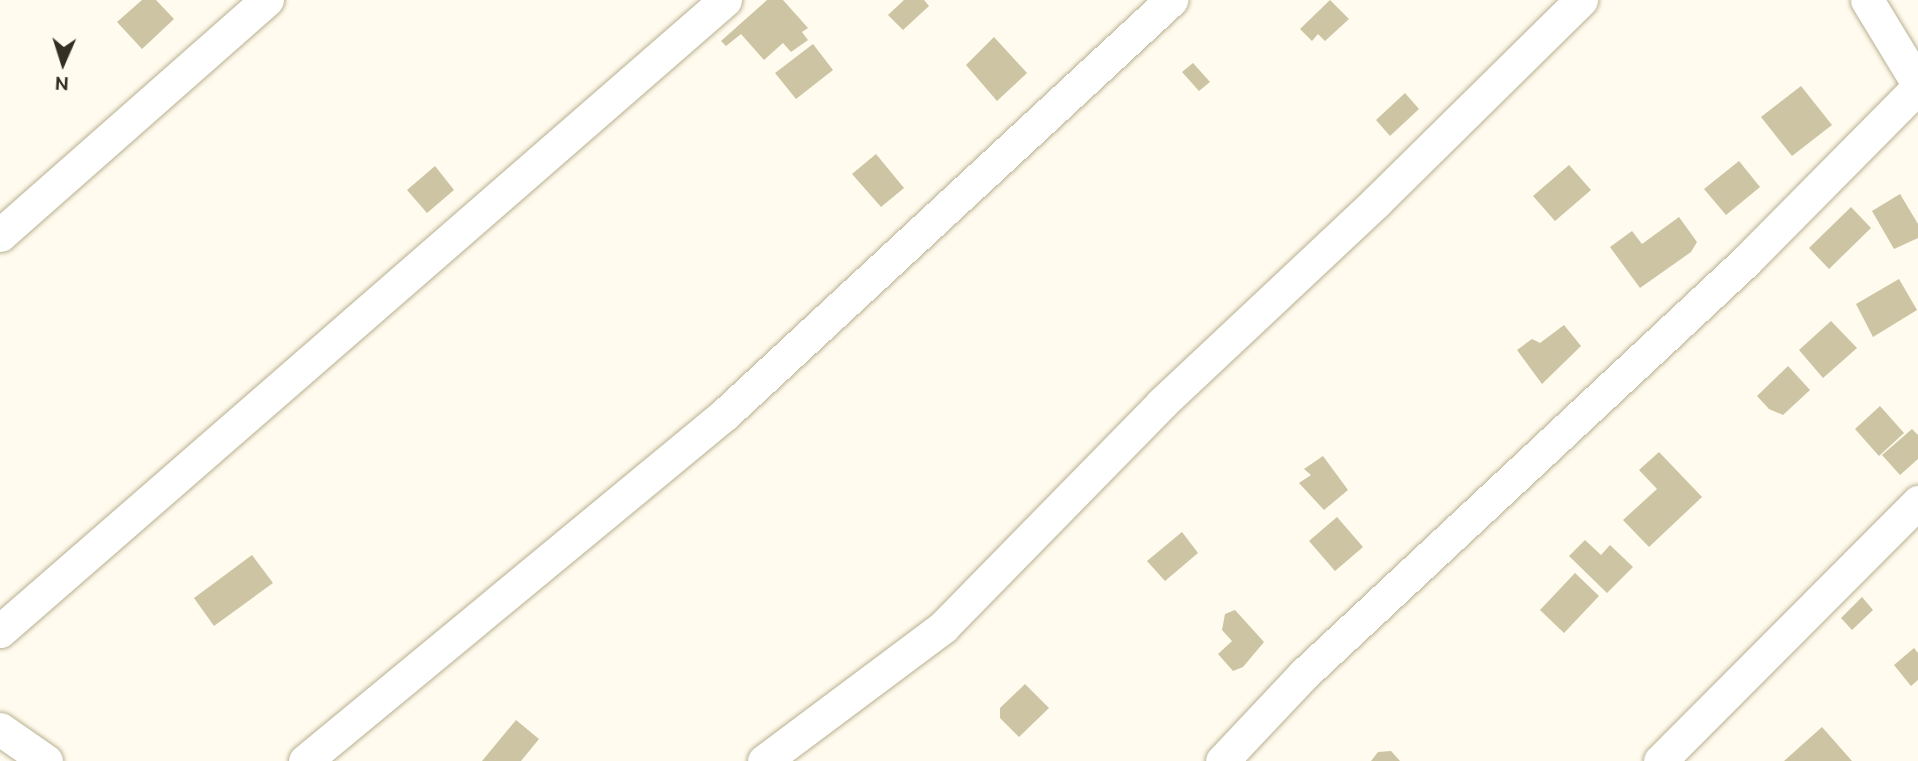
<!DOCTYPE html>
<style>
body{margin:0}
#map{position:relative;width:1918px;height:761px;overflow:hidden;background:#fffbee;font-family:Ubuntu,sans-serif}
div>[style]{position:absolute}
[style*='--x']{left:calc(var(--x)*1px);top:calc(var(--y)*1px);width:calc(var(--w)*1px);rotate:calc(var(--a)*1deg)}
.building>*{inset:0;background:#ccc4a3}
.roads{filter:drop-shadow(0 0 2px #b8b091) drop-shadow(0 0 2px #b8b091)}
.minor>*{height:33px;margin:-16.5px;padding:0 16.5px;transform-origin:16.5px;border-radius:16.5px;background:#fff}
span{translate:-50% -50%;white-space:nowrap;text-align:center;line-height:1.15;-webkit-text-stroke:6px #fffbee;paint-order:stroke}
.north{position:absolute;left:28px;top:28px;width:70px;height:70px;-webkit-text-stroke:5px #fffbee;paint-order:stroke;rotate:183deg;font-size:19px;font-weight:700;line-height:28px;text-align:center;color:#333023}
.north::after{content:'';display:block;margin:auto;width:24px;height:32px;background:#333023;clip-path:polygon(50% 0,100% 100%,50% 72%,0 100%)}
</style>
<div id="map">
<div class="building">
<i style="clip-path:polygon(142px 0,156px 0,174px 19px,142px 49px,117px 22px)"></i>
<i style="clip-path:polygon(767px 0,783px 0,808px 28px,802px 32px,808px 40px,791px 52px,783px 43px,764px 60px,741px 34px,726px 46px,721px 41px)"></i>
<i style="clip-path:polygon(904px 0,924px 0,929px 6px,903px 30px,888px 15px)"></i>
<i style="clip-path:polygon(1330px 0,1349px 19px,1325px 41px,1318px 34px,1312px 41px,1300px 29px)"></i>
<i style="clip-path:polygon(994px 37px,1027px 73px,997px 101px,966px 65px)"></i>
<i style="clip-path:polygon(813px 44px,833px 70px,796px 99px,775px 73px)"></i>
<i style="clip-path:polygon(1193px 63px,1210px 82px,1199px 91px,1182px 72px)"></i>
<i style="clip-path:polygon(1801px 86px,1832px 125px,1792px 156px,1761px 117px)"></i>
<i style="clip-path:polygon(1405px 93px,1419px 109px,1390px 136px,1376px 120px)"></i>
<i style="clip-path:polygon(876px 154px,904px 188px,881px 207px,852px 174px)"></i>
<i style="clip-path:polygon(1739px 161px,1760px 187px,1726px 215px,1704px 189px)"></i>
<i style="clip-path:polygon(1569px 165px,1591px 190px,1555px 221px,1533px 196px)"></i>
<i style="clip-path:polygon(435px 166px,454px 190px,427px 213px,407px 190px)"></i>
<i style="clip-path:polygon(1900px 194px,1918px 224px,1918px 238px,1894px 249px,1872px 211px)"></i>
<i style="clip-path:polygon(1851px 207px,1871px 228px,1829px 269px,1809px 248px)"></i>
<i style="clip-path:polygon(1679px 217px,1697px 242px,1691px 252px,1640px 288px,1610px 247px,1632px 231px,1642px 244px)"></i>
<i style="clip-path:polygon(1899px 279px,1917px 310px,1873px 337px,1856px 304px)"></i>
<i style="clip-path:polygon(1831px 321px,1857px 348px,1823px 378px,1799px 350px)"></i>
<i style="clip-path:polygon(1564px 325px,1581px 346px,1542px 384px,1517px 350px,1532px 339px,1540px 343px)"></i>
<i style="clip-path:polygon(1788px 366px,1810px 390px,1783px 415px,1769px 409px,1757px 396px)"></i>
<i style="clip-path:polygon(1880px 406px,1904px 433px,1879px 456px,1855px 429px)"></i>
<i style="clip-path:polygon(1912px 429px,1918px 435px,1918px 459px,1900px 475px,1882px 455px)"></i>
<i style="clip-path:polygon(1659px 452px,1702px 497px,1649px 547px,1623px 520px,1657px 489px,1639px 470px)"></i>
<i style="clip-path:polygon(1323px 456px,1348px 490px,1324px 510px,1299px 483px,1311px 475px,1304px 469px)"></i>
<i style="clip-path:polygon(1337px 517px,1363px 547px,1335px 571px,1309px 541px)"></i>
<i style="clip-path:polygon(1182px 532px,1198px 553px,1165px 581px,1147px 561px)"></i>
<i style="clip-path:polygon(1585px 540px,1601px 555px,1610px 545px,1633px 567px,1607px 593px,1569px 556px)"></i>
<i style="clip-path:polygon(252px 555px,273px 583px,214px 626px,194px 598px)"></i>
<i style="clip-path:polygon(1575px 573px,1599px 596px,1564px 633px,1540px 610px)"></i>
<i style="clip-path:polygon(1862px 597px,1873px 610px,1852px 630px,1841px 618px)"></i>
<i style="clip-path:polygon(1235px 610px,1264px 642px,1243px 667px,1233px 671px,1218px 654px,1232px 641px,1222px 630px,1225px 614px)"></i>
<i style="clip-path:polygon(1914px 648px,1918px 653px,1918px 680px,1911px 686px,1894px 665px)"></i>
<i style="clip-path:polygon(1025px 684px,1049px 708px,1019px 737px,1000px 718px,1000px 708px)"></i>
<i style="clip-path:polygon(516px 720px,539px 739px,521px 761px,482px 761px)"></i>
<i style="clip-path:polygon(1822px 727px,1852px 761px,1784px 761px)"></i>
<i style="clip-path:polygon(1391px 751px,1400px 761px,1371px 761px,1378px 752px)"></i>
</div>
<div class="roads">
<div class="minor">
<i style="--x:1867;--y:0;--w:98;--a:58.7"></i>
<i style="--x:0;--y:235;--w:356;--a:-41.4"></i>
<i style="--x:0;--y:631;--w:961;--a:-41.03"></i>
<i style="--x:0;--y:729;--w:56;--a:34.8"></i>
<i style="--x:305;--y:761;--w:545;--a:-39.56"></i>
<i style="--x:725;--y:414;--w:609;--a:-42.87"></i>
<i style="--x:764;--y:761;--w:224;--a:-36.8"></i>
<i style="--x:943;--y:627;--w:312;--a:-45.6"></i>
<i style="--x:1161;--y:404;--w:295;--a:-43.2"></i>
<i style="--x:1376;--y:202;--w:288;--a:-44.6"></i>
<i style="--x:1222;--y:761;--w:118;--a:-46.7"></i>
<i style="--x:1303;--y:675;--w:605;--a:-43.06"></i>
<i style="--x:1745;--y:262;--w:246;--a:-45.3"></i>
<i style="--x:1660;--y:761;--w:366;--a:-45.1"></i>
</div>
</div>
<div class="north">N</div>
</div>
